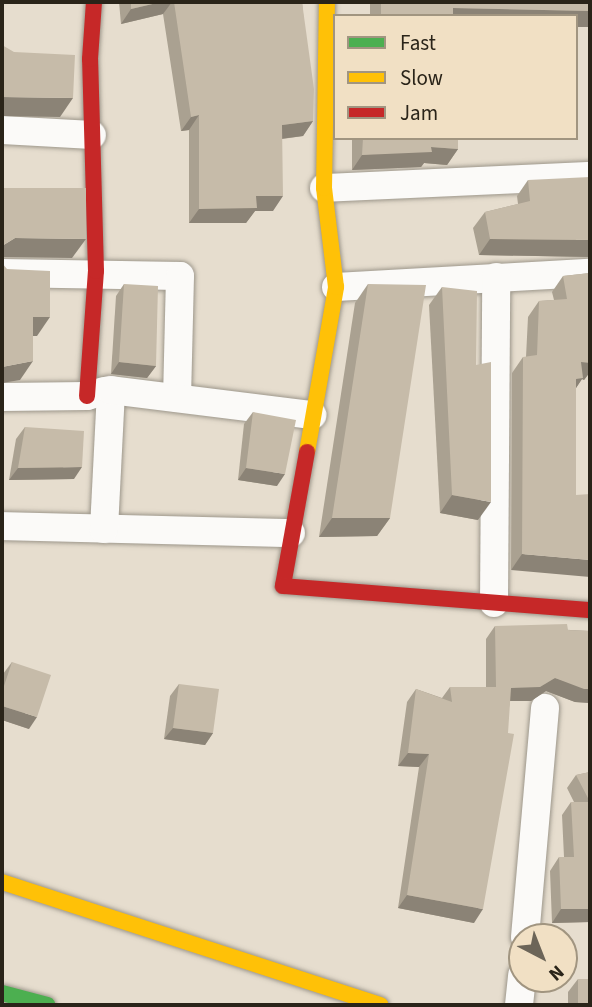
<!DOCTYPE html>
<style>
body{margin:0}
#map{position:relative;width:592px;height:1007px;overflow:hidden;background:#e6ddce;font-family:"Source Sans 3",sans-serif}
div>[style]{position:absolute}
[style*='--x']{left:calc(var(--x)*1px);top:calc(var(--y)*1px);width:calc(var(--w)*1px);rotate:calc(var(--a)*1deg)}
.roads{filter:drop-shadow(0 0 2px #9d978b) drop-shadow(0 0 2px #9d978b)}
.street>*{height:28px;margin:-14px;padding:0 14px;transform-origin:14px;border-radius:14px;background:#fbfaf8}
.fast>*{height:16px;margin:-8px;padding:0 8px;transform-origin:8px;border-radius:8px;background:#4caf50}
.slow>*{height:16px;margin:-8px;padding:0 8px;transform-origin:8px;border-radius:8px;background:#ffc107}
.jam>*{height:16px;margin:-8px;padding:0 8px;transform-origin:8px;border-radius:8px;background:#c62828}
.wall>*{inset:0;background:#aaa191}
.shaded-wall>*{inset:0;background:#8b8376}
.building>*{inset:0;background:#c6bba9}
span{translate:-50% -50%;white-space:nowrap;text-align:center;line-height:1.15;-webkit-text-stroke:5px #f1e0c4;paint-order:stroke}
.frame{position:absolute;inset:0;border:4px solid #2a2419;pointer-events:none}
.legend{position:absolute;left:333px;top:14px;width:245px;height:126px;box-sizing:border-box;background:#f1e0c4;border:2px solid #a19580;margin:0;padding:9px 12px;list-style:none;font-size:21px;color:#2a2419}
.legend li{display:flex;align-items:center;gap:14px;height:35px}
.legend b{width:35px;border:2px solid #a19580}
.north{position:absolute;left:508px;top:923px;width:70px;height:70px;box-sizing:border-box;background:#f1e0c4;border:2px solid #a19580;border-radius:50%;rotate:138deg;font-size:19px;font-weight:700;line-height:28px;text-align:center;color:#2a2419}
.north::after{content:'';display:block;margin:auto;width:24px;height:32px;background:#6c6558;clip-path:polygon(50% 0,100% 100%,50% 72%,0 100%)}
</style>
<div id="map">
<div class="roads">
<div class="street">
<i style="--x:2;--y:130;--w:90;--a:3.2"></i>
<i style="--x:324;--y:188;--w:266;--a:-2.6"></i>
<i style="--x:2;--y:273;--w:178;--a:1"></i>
<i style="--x:180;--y:276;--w:122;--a:91.4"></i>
<i style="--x:336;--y:287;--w:254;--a:-3.2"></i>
<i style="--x:2;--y:397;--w:85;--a:-0.7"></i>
<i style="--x:87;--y:396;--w:19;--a:-16"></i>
<i style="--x:2;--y:526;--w:289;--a:1.4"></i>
<i style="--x:104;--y:529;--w:139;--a:-87.1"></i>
<i style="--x:111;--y:390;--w:203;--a:7.1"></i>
<i style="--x:494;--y:603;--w:326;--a:-89.6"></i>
<i style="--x:525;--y:937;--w:230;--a:-85"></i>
<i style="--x:519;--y:1005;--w:30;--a:-84"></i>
</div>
<div class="fast">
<i style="--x:2;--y:993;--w:47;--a:14.9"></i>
</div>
<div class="slow">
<i style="--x:307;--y:452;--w:168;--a:-80"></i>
<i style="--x:336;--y:287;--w:100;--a:-96.9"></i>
<i style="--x:324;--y:188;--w:186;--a:-89.1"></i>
<i style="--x:2;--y:882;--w:398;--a:18"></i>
</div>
<div class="jam">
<i style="--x:87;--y:396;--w:125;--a:-85.9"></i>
<i style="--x:96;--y:271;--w:212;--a:-91.6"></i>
<i style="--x:90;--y:59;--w:57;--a:-86"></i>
<i style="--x:307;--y:452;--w:136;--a:100.2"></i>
<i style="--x:283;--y:586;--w:308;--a:4.5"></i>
</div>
</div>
<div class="wall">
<i style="clip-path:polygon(119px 2px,302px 2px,313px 121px,303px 136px,282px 139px,273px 211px,255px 211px,246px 223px,189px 223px,189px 130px,181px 131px,163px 14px,121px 24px)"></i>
<i style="clip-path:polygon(370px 2px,590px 2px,590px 27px,576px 27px,576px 16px,370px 16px)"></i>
<i style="clip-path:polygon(352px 138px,458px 138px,458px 149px,447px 165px,424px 163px,421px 167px,352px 170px)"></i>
<i style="clip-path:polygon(528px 180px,590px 257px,479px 255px,473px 228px,485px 212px,518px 204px,517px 196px)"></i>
<i style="clip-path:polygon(590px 273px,590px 372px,584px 380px,582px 379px,576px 388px,576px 495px,511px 570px,512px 373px,523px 357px,526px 357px,528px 317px,539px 301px,554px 300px,552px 292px,563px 276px)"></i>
<i style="clip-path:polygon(124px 284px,156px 366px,147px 378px,111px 374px,116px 296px)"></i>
<i style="clip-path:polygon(368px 284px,390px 518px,377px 536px,319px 537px,355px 303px)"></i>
<i style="clip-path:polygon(442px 287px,476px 365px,478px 520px,440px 513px,429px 305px)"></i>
<i style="clip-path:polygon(253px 412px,277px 486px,238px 480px,244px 424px)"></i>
<i style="clip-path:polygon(25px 427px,74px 479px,9px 480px,16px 439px)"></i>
<i style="clip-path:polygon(495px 626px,590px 631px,590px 703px,575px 702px,546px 691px,531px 701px,510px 701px,474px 923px,398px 908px,419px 767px,398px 766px,407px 702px,416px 689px,442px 698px,450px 687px,486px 687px,486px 639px)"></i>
<i style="clip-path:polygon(12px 662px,29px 729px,2px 720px,2px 679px,3px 674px)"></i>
<i style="clip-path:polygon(179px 684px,213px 733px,205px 745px,164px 739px,170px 696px)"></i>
<i style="clip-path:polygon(590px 772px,590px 922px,552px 923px,550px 871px,559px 857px,564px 857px,562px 815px,571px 802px,574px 802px,567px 788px,576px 775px)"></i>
<i style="clip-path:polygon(578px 979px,590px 1005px,568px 1005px,568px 992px)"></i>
</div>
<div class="shaded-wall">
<i style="clip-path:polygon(161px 2px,172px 2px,163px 14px,121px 24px,131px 9px)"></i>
<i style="clip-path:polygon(453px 8px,590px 11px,590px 27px,576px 27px,576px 16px,447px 16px)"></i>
<i style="clip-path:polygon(2px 97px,73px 98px,60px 117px,2px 116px)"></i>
<i style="clip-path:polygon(199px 115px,189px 130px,181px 131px,191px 117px)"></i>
<i style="clip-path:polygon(313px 121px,303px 136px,272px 140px,282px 125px)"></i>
<i style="clip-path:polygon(431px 147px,458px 149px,447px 165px,424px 163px,421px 167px,352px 170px,362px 155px)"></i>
<i style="clip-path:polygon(256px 196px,283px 196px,273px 211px,255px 211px,246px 223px,189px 223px,199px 209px)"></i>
<i style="clip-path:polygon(15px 238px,86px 239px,72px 258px,2px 257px,2px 246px)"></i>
<i style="clip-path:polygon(490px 239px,590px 240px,590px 257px,479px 255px)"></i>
<i style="clip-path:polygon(33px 317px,50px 317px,37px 336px,20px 336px)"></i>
<i style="clip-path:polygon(590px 358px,590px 372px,584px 380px,582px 379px,572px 394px,581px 362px)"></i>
<i style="clip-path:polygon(33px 361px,20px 380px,2px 383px,2px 367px)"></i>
<i style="clip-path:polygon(119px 362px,156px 366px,147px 378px,111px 374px)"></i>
<i style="clip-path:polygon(82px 467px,74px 479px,9px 480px,18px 468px)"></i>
<i style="clip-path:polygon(246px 468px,285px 474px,277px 486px,238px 480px)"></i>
<i style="clip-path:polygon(452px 495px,491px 502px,478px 520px,440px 513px)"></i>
<i style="clip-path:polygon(332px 518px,390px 518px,377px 536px,319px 537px)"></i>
<i style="clip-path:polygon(522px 554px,590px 560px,590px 577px,511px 570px)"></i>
<i style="clip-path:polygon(555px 678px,590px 689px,590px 703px,575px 702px,546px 691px,531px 701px,502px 701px,511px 688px)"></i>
<i style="clip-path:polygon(2px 706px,37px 717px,29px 729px,2px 720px)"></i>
<i style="clip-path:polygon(173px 728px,213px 733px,205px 745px,164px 739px)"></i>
<i style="clip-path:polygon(408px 753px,429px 754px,419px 767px,398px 766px)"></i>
<i style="clip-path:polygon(407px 895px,483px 909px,474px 923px,398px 908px)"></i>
<i style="clip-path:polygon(561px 909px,590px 909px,590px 922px,552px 923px)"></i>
</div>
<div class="building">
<i style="clip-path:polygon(131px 2px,161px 2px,131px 9px)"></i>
<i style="clip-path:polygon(174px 2px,302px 2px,314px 89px,313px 121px,282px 125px,283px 196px,256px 196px,257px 208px,199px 209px,199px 115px,191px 117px)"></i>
<i style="clip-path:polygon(381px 2px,590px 2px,590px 11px,453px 8px,453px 16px,381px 16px)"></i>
<i style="clip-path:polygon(2px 45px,14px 52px,75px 55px,73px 98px,2px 97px)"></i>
<i style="clip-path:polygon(363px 138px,458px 138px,458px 149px,431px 147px,432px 152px,362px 155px)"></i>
<i style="clip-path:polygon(590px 177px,590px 240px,490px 239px,485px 212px,530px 201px,528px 180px)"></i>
<i style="clip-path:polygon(2px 188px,86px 188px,86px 239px,15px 238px,2px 246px)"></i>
<i style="clip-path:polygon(2px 263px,7px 269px,50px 271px,50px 317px,33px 317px,33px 361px,2px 367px)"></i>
<i style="clip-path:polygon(590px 273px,590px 363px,581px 362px,583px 378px,576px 379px,576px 495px,590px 494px,590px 560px,522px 554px,523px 357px,537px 355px,539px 301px,567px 299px,563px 276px)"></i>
<i style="clip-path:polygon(124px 284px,158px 286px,156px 366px,119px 362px)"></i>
<i style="clip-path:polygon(368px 284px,426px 285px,390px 518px,332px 518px)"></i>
<i style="clip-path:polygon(442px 287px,477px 291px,476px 365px,491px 362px,491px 502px,452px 495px)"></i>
<i style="clip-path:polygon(253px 412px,296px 420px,285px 474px,246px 468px)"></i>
<i style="clip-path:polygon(25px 427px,84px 431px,82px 467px,18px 468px)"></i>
<i style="clip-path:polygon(567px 624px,568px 630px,590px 631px,590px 689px,584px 689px,555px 678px,540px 687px,511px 688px,508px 733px,514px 734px,483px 909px,407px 895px,429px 754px,408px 753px,416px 689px,452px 702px,450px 687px,496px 687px,495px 626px)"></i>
<i style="clip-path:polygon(12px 662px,51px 675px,37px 717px,2px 706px,2px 692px)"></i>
<i style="clip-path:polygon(179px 684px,219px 689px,213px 733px,173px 728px)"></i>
<i style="clip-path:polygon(590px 772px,590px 909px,561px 909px,559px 857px,574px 857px,571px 802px,590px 802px,576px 775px)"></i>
<i style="clip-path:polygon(578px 979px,590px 979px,590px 1005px,578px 1005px)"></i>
</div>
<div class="frame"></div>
<ul class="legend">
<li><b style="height:9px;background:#4caf50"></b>Fast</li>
<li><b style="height:9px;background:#ffc107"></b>Slow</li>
<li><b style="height:9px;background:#c62828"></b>Jam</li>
</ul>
<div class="north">N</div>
</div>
